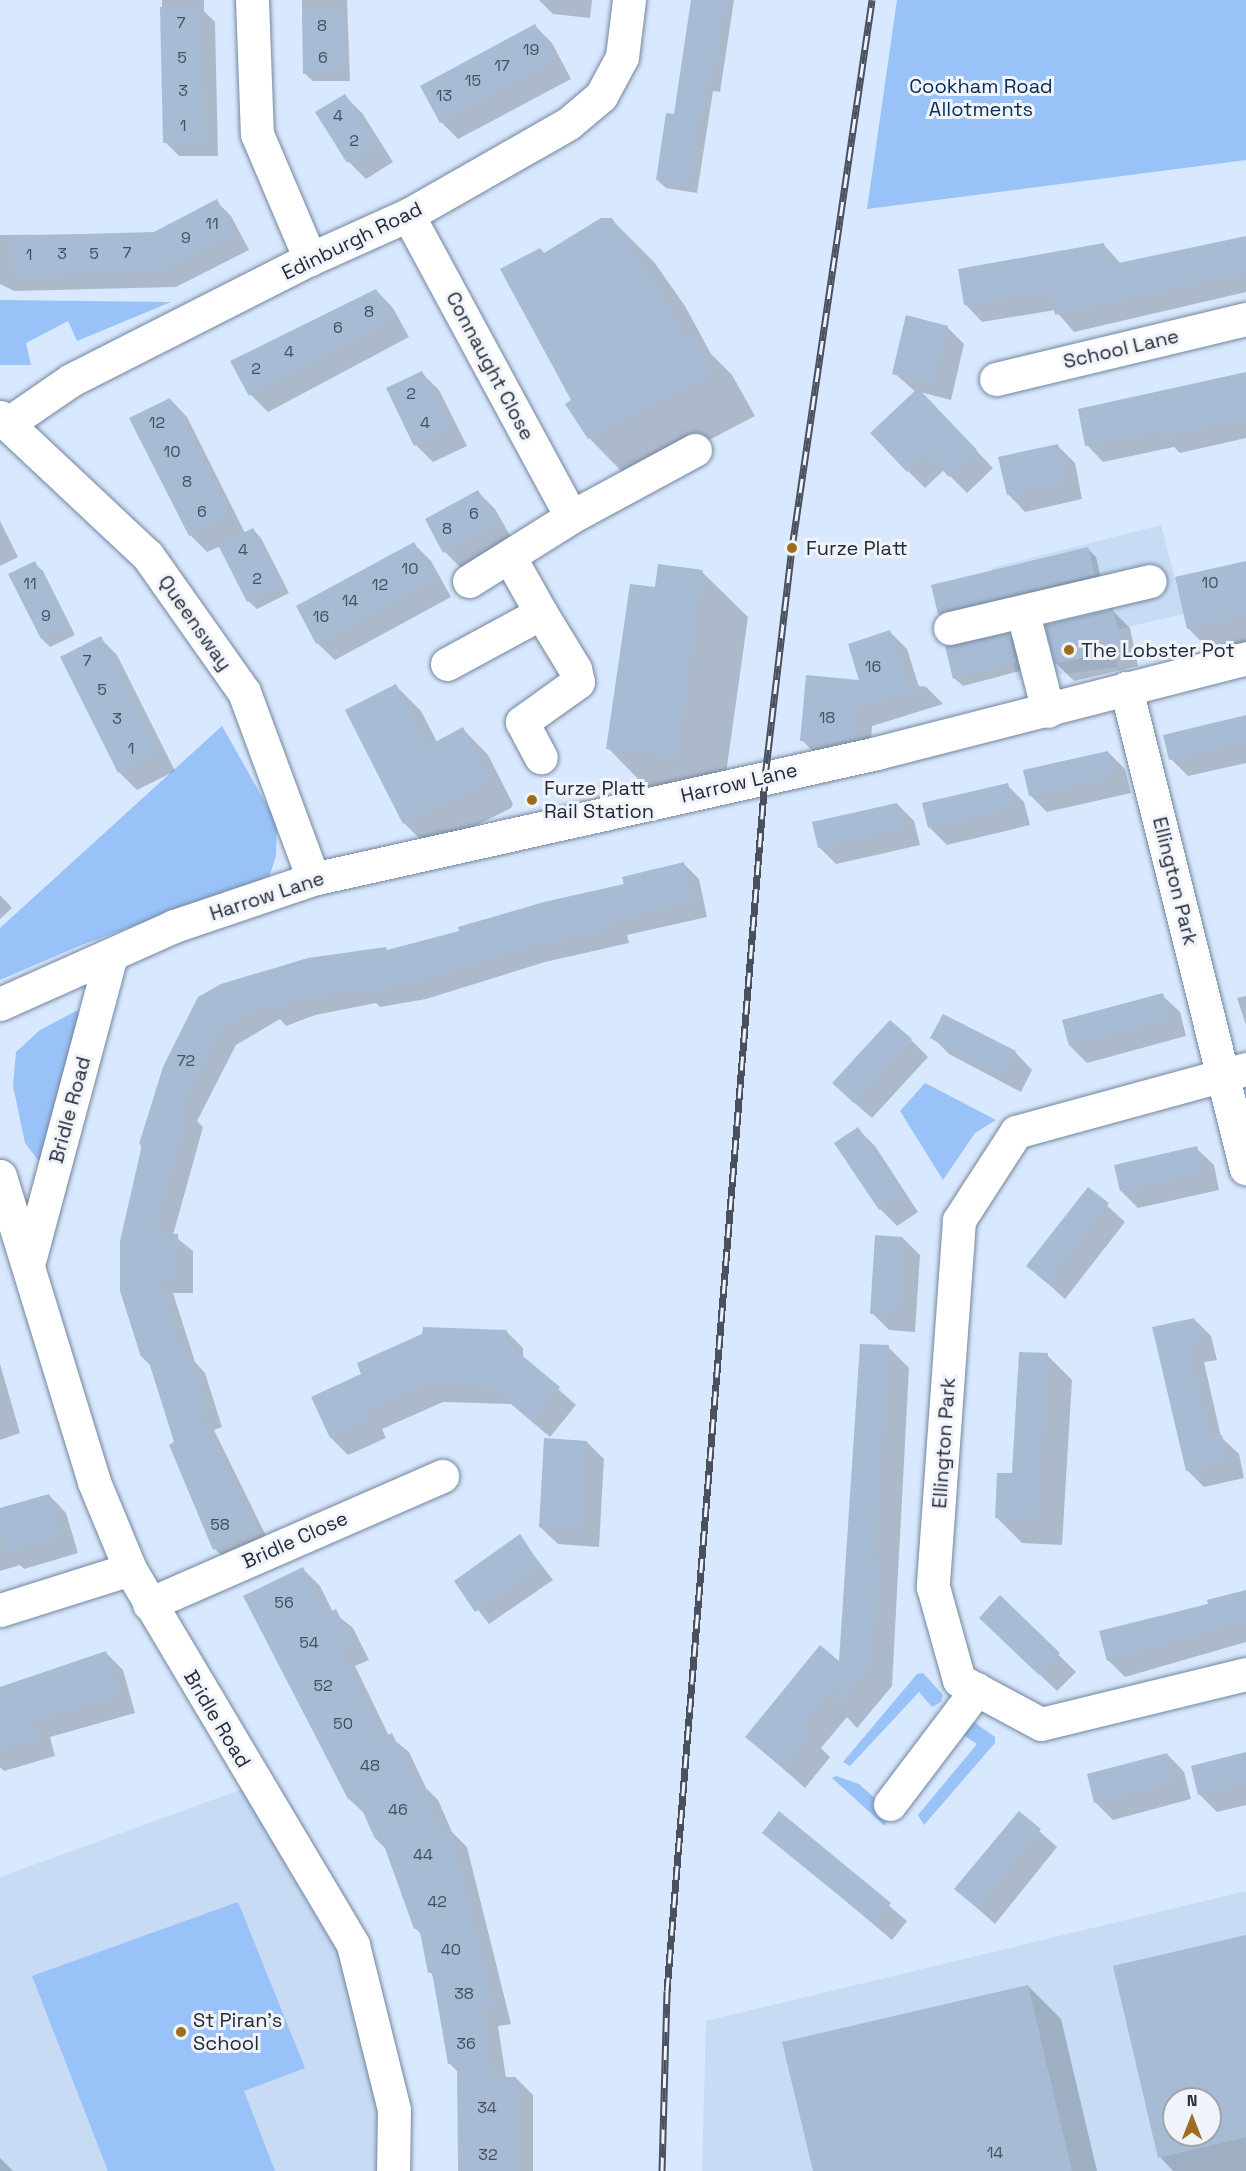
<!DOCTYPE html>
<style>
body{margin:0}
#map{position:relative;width:1246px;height:2171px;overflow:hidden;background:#d8e8fe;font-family:"Space Grotesk",sans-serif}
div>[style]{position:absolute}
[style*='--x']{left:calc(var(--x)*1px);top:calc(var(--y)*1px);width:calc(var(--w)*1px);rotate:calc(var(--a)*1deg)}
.built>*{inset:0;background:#c7dbf4}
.green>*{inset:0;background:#99c2f8}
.shadow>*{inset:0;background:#0003}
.building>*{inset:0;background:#a7bbd5}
.roads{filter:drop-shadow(0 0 2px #73859e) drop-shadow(0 0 2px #73859e)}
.minor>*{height:33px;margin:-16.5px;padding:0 16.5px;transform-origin:16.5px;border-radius:16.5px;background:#fff}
.rail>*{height:7px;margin-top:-3.5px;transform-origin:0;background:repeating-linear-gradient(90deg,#f0f4fa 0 14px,#49515f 0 28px);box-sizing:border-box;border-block:2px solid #49515f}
.dots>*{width:16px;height:16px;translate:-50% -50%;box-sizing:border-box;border:3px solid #f0f4fa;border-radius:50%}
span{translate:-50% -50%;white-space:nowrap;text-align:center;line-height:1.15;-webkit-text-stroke:6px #f0f4fa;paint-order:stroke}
.number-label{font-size:16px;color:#454f5e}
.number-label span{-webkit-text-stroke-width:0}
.park-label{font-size:20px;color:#082b55}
.street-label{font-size:20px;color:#242b36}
.poi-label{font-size:20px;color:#242b36}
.left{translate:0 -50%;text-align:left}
.north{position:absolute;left:1162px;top:2087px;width:60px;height:60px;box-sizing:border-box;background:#f0f4fa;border:2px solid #9ea4ac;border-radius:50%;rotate:0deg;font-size:16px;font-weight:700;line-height:24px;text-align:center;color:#242b36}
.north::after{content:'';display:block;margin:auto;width:21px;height:27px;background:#9c6d1f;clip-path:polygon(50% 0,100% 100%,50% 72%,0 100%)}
</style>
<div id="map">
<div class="built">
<i style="clip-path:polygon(1161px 525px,1184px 614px,1110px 631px,1118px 667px,1017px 680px,991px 568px)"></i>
<i style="clip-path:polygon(243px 1789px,342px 1951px,381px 2112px,380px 2171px,0 2171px,0 1877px)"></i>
<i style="clip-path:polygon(evenodd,1246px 1891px,1246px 2171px,702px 2171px,706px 2021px,1246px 1891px,1174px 2099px,1210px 2099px,1210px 2135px,1174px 2135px,1174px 2099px)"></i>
</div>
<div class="green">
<i style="clip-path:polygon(897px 0,1246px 0,1246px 160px,867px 209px)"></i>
<i style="clip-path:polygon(0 300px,171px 302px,77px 341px,68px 321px,26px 343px,31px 365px,0 365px)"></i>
<i style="clip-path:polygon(222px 726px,277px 823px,276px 856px,269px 877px,79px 946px,0 980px,0 928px)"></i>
<i style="clip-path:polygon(92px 1010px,51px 1159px,38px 1160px,25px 1143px,13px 1086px,16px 1052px,40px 1030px,76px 1011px)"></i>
<i style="clip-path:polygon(925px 1083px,996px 1120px,975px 1133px,943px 1180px,900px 1111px)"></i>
<i style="clip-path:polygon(923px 1673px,943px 1695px,941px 1702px,932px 1707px,919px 1692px,850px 1766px,843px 1762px,917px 1674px)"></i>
<i style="clip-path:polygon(971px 1720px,995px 1737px,995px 1743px,924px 1825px,918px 1815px,977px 1744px,960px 1733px)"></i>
<i style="clip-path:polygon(836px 1776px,859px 1784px,889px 1811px,885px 1826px,832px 1778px)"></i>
<i style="clip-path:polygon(238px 1902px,305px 2068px,244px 2091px,275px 2171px,108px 2171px,32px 1976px)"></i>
</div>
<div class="shadow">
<i style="clip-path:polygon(162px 0,204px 0,204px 11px,215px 22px,218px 156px,179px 156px,165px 142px)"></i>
<i style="clip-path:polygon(302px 0,347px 0,350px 81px,313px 81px,304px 73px)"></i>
<i style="clip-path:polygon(539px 0,592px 0,590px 18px,553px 14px)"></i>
<i style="clip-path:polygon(695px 0,734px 0,720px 92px,713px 91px,697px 193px,666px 188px,657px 180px,675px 116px)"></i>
<i style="clip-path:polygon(535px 26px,552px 43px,571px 79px,458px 139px,441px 122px)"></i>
<i style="clip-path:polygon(345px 96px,362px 113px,393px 162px,366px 179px,349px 162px)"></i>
<i style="clip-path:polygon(216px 201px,231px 216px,249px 250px,176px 287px,14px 291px,0 284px,0 235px,154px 234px)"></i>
<i style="clip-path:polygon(611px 219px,654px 262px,685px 306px,711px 354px,732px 375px,755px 416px,631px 481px,589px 438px,573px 401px,544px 255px)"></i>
<i style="clip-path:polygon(1246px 237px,1246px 292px,1074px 332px,1055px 310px,982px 322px,965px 304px,1104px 245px,1121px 264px)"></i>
<i style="clip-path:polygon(376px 290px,393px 308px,409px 337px,268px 412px,251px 395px)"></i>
<i style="clip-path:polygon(947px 327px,964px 344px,951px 400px,920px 392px,993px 468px,967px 493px,944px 470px,925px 488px,908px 471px,916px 392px,894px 373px)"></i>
<i style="clip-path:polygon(422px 373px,439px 390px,467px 446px,433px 462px,416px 445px)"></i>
<i style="clip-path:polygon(1246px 374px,1246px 438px,1180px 453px,1174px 447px,1103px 462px,1087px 445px)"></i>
<i style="clip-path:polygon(170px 399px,187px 417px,245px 533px,253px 529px,261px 538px,289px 593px,257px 609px,248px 601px,221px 546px,207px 552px,190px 535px)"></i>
<i style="clip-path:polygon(1057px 445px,1075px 463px,1082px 499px,1025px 512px,1008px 494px)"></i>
<i style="clip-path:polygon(478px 492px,495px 509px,513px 541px,462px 569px,445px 552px,427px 520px)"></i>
<i style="clip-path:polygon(0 521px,18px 557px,0 566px)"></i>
<i style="clip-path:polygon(414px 544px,431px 561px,451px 597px,335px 660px,317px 643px)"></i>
<i style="clip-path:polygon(1088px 549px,1096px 557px,1102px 583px,947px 621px,939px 613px)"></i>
<i style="clip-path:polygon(1246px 562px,1246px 646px,1213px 654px,1188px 628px)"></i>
<i style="clip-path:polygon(34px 563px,43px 571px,75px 635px,50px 647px,42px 639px,10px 575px)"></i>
<i style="clip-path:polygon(702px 572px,748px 617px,722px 802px,653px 794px,608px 748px,656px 589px)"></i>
<i style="clip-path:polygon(1113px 611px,1130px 628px,1138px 666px,1074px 681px,1057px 664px,1047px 626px)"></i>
<i style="clip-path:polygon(890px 632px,907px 649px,919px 687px,927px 688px,943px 704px,872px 726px,870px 756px,819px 758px,802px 740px,861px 682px)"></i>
<i style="clip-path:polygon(1008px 635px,1017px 643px,1024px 670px,963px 686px,954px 678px)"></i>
<i style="clip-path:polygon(100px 638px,117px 655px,175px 771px,137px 790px,120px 773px,62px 657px)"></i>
<i style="clip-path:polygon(396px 686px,421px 711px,437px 742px,463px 729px,488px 755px,513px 804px,511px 808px,430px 849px,404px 823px)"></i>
<i style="clip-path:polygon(1246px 717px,1246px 763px,1188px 776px,1171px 759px)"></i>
<i style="clip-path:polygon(1108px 752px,1125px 769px,1131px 793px,1047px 812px,1030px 795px)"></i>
<i style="clip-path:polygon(1007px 785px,1024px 802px,1030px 825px,947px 845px,929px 827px)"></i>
<i style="clip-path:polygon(897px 804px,914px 821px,920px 845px,836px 864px,819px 847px)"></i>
<i style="clip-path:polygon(684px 864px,699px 879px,707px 917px,627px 935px,629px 943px,545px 962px,426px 999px,380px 1007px,376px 1003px,315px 1015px,286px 1026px,280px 1019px,236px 1045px,197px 1121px,203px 1127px,173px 1235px,193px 1251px,193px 1293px,173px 1293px,195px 1362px,205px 1373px,222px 1427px,214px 1430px,271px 1546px,230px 1564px,215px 1549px,152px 1367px,142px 1357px,141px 1144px,199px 998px,388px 951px,626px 885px)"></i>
<i style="clip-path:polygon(0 895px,12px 908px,0 919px)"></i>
<i style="clip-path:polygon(1162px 995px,1180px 1012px,1186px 1036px,1087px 1063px,1070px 1046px)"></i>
<i style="clip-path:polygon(1246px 996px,1246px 1025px,1237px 998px)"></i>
<i style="clip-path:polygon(932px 1037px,1015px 1052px,1032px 1070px,1021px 1092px,949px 1054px)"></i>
<i style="clip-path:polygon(911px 1040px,928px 1057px,872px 1118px,851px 1100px)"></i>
<i style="clip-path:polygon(858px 1129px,875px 1146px,918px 1212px,897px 1226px,880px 1209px)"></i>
<i style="clip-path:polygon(1196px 1148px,1214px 1165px,1219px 1190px,1138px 1208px,1121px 1191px)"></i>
<i style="clip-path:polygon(1089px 1189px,1125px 1222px,1065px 1299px,1028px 1266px)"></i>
<i style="clip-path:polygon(903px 1238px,920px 1255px,915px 1332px,889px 1330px,872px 1313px)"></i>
<i style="clip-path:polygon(1194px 1319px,1211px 1336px,1217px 1360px,1204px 1362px,1221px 1437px,1239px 1454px,1244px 1478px,1204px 1487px,1187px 1470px,1154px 1328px)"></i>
<i style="clip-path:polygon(506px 1331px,523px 1348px,523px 1358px,576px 1405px,550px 1437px,511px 1404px,443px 1402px,382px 1429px,386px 1438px,348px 1455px,331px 1438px,313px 1398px)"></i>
<i style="clip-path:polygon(888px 1347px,909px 1368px,892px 1686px,857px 1728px,847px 1717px,821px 1748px,830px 1757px,805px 1788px,747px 1737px,841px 1664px)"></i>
<i style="clip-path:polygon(1047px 1355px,1072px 1380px,1062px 1545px,1022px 1543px,996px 1517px,1013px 1475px)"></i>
<i style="clip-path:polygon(0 1364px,20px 1433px,0 1440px)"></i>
<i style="clip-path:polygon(587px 1442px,604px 1459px,599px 1547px,558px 1544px,540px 1527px)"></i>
<i style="clip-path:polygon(49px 1495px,66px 1513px,78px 1553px,24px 1569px,20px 1565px,0 1571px,0 1510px)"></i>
<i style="clip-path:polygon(519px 1536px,553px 1580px,489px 1624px,456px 1581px)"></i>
<i style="clip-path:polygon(303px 1569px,320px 1586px,333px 1612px,353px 1628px,369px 1660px,355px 1666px,389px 1736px,409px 1752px,426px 1788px,438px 1800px,452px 1832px,467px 1847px,511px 2024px,498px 2026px,506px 2078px,516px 2078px,533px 2095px,533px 2171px,459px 2171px,459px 2073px,449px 2063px,434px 1977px,430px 1972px,423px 1936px,415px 1928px,387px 1850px,376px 1839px,366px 1815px,349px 1799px,245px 1597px)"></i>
<i style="clip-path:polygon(1246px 1594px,1246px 1642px,1125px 1677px,1108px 1660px,1101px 1632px)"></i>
<i style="clip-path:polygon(1000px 1597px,1076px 1672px,1057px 1691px,998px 1635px)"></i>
<i style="clip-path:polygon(106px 1653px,123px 1670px,135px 1713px,50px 1737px,55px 1756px,4px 1771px,0 1767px,0 1688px)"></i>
<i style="clip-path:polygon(1167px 1754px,1184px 1772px,1191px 1799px,1113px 1820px,1096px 1803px,1088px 1775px)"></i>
<i style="clip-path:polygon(1246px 1754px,1246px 1805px,1217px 1812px,1200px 1795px,1193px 1767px)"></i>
<i style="clip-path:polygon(1019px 1813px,1057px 1847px,995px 1924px,956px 1889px)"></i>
<i style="clip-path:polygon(780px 1814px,907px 1921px,892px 1940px,764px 1832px)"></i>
<i style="clip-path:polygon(evenodd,1246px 1936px,1246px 2171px,1173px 2171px,1160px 2157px,1115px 1967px,1246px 1936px,1174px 2099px,1210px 2099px,1210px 2135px,1174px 2135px,1174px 2099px)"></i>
<i style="clip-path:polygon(1028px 1986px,1061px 2019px,1097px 2171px,814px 2171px)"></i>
<i style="clip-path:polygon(0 2158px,13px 2171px,0 2171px)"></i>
</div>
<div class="building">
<i style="clip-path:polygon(691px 0,726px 0,712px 84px,705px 83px,689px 185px,656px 180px,666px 113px,674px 114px)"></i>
<i style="clip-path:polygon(201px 6px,204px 142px,163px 143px,160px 7px)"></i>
<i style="clip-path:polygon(342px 10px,342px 73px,303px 74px,302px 11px)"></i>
<i style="clip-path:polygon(535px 24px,555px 61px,440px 123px,420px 86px)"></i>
<i style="clip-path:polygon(345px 94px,377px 144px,347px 163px,315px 112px)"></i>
<i style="clip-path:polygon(217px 199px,235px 234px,160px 272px,13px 276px,12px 236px,154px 232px)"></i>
<i style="clip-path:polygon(601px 218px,612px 218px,642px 266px,643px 262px,683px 335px,690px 331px,714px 374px,588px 439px,565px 404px,571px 400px,500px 269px,540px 248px,544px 253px)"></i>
<i style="clip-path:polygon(1246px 236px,1246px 273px,1055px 315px,1050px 291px,964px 305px,958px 269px,1104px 243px,1109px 265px)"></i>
<i style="clip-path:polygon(376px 289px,393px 320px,249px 396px,230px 361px)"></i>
<i style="clip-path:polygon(906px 315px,948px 326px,934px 384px,892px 374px)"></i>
<i style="clip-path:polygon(422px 371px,451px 428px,414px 446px,386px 388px)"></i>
<i style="clip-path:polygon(1246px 372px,1246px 418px,1162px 437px,1160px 431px,1085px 446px,1078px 409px)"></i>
<i style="clip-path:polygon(918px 388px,977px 450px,949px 477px,926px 453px,907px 472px,870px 433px)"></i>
<i style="clip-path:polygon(170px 398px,229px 516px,189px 536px,129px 418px)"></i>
<i style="clip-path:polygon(1058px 444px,1066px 482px,1007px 495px,998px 457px)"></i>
<i style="clip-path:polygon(478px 490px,497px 524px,443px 553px,425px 519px)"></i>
<i style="clip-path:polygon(253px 528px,282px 585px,247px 602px,218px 545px)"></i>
<i style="clip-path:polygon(414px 542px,435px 580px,316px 644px,296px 606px)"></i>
<i style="clip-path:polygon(1088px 547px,1095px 575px,938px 614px,931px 585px)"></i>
<i style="clip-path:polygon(35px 561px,68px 626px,41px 639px,8px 574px)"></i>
<i style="clip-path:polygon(1246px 561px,1246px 616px,1187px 629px,1175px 577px)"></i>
<i style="clip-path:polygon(658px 564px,703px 570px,677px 757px,606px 749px,630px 584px,655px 587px)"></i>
<i style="clip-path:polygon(1113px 609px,1122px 649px,1055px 664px,1045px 625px)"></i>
<i style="clip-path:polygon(890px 630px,908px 684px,928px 687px,856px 709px,853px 739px,832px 744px,800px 741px,806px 675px,859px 680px,848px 644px)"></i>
<i style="clip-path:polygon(1009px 633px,1016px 662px,953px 679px,945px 646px)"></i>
<i style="clip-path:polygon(101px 636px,159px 753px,118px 773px,60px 657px)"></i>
<i style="clip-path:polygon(396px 684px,428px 746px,463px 727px,488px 777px,486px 783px,403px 824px,345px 710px)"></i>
<i style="clip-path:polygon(1246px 715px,1246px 742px,1169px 760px,1163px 735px)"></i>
<i style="clip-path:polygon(1108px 751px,1114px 776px,1029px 796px,1023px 770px)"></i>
<i style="clip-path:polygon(1008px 783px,1014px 808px,928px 828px,922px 803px)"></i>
<i style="clip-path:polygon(897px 803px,903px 828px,818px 848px,812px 822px)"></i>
<i style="clip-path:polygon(684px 862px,693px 902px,612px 920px,614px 928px,529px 947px,410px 984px,363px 992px,362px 988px,299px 1000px,270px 1011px,267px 1002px,220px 1030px,181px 1108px,188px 1110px,154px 1234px,178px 1234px,178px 1278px,159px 1278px,184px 1358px,190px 1356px,208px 1412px,200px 1415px,256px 1530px,213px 1550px,169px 1445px,174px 1442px,147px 1356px,141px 1357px,120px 1291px,120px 1241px,142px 1145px,139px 1144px,163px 1067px,198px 997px,221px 984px,308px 958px,386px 947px,387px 950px,459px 931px,458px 927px,544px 902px,624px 884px,622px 877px)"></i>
<i style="clip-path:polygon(1163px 993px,1170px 1019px,1069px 1046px,1062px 1020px)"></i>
<i style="clip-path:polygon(943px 1014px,1016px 1051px,1003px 1076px,930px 1038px)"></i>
<i style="clip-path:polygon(890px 1020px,912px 1039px,854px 1103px,832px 1083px)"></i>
<i style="clip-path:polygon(858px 1127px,902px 1194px,879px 1210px,834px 1143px)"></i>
<i style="clip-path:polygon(1197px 1146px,1203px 1173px,1120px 1191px,1114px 1165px)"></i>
<i style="clip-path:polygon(1088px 1187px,1109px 1203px,1047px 1283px,1026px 1266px)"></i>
<i style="clip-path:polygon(875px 1235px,903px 1237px,898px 1315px,870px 1314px)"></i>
<i style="clip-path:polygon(1194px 1318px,1200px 1343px,1188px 1345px,1209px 1438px,1222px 1435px,1228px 1461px,1186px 1471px,1152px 1327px)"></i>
<i style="clip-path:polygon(423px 1327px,507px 1330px,506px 1342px,560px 1387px,532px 1421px,492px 1387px,425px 1385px,365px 1411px,370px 1420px,330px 1438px,311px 1397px,361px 1374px,357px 1363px,422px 1334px)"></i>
<i style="clip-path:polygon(860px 1344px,889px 1345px,874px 1560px,879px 1561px,872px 1665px,836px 1709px,838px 1683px,801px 1728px,811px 1736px,784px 1769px,745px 1737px,820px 1645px,839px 1661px)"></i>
<i style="clip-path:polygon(1019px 1352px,1048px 1353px,1037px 1520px,995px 1518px,997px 1473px,1012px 1473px)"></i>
<i style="clip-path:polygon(544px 1438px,587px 1441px,582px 1530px,539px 1527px)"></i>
<i style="clip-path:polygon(49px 1494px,62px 1536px,6px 1553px,0 1533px,0 1508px)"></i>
<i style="clip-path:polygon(520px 1534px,541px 1566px,475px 1612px,454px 1581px)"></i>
<i style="clip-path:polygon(303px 1567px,326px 1614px,336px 1609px,352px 1643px,339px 1649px,382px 1738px,392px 1733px,416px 1783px,421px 1781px,442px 1831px,450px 1828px,495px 2007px,482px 2009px,492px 2077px,516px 2077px,517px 2171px,458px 2171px,457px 2063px,448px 2064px,432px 1972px,428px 1973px,419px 1927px,414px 1929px,381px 1837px,375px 1839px,356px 1796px,348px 1799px,243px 1596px)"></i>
<i style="clip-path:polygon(1246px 1590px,1246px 1621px,1107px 1661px,1099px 1631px,1208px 1604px,1207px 1600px)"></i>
<i style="clip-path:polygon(1000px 1595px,1060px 1653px,1039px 1675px,979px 1618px)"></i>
<i style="clip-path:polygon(106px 1651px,119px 1696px,33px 1720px,39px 1739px,0 1750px,0 1687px)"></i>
<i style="clip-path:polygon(1246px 1752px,1246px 1783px,1198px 1795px,1191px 1766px)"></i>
<i style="clip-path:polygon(1167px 1753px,1175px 1782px,1094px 1803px,1087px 1774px)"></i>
<i style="clip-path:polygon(779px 1811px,891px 1903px,874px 1924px,762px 1833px)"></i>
<i style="clip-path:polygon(1019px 1811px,1041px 1829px,977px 1908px,954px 1889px)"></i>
<i style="clip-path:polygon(evenodd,1246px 1935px,1246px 2137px,1158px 2158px,1113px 1966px,1246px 1935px,1174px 2099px,1210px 2099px,1210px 2135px,1174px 2135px,1174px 2099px)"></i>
<i style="clip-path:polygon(1028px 1985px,1072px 2171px,813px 2171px,782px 2042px)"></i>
</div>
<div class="roads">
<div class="minor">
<i style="--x:252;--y:0;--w:134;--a:87.9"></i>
<i style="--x:257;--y:134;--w:136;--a:67"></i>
<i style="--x:408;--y:215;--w:343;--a:61.6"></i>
<i style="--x:996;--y:379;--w:257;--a:-13.5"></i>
<i style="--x:0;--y:417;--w:203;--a:43.2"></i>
<i style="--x:148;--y:556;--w:166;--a:54.8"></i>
<i style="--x:244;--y:692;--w:199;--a:69.7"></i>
<i style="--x:7;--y:424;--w:78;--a:-34.5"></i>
<i style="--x:71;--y:380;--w:268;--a:-26.9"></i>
<i style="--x:310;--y:259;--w:107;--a:-24.2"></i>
<i style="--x:408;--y:215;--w:185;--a:-29.7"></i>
<i style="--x:569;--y:123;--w:42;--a:-40.2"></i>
<i style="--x:601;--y:96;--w:44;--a:-61.7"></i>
<i style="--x:622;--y:57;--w:57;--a:-83"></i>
<i style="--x:469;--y:581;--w:120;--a:-32.1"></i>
<i style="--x:571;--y:517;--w:141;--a:-28.4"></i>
<i style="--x:541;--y:613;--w:66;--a:58.7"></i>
<i style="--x:575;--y:669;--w:13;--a:77"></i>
<i style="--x:578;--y:682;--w:69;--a:144.5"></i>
<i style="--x:522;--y:722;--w:40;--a:62"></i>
<i style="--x:1023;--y:613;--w:101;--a:75.7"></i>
<i style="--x:950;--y:628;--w:205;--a:-13.2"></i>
<i style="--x:447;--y:664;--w:107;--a:-28.5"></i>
<i style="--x:541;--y:613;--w:65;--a:-119.3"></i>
<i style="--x:1126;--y:688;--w:495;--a:76"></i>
<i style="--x:0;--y:1004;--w:191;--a:-24.1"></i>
<i style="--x:174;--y:926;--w:147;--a:-18.7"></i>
<i style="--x:313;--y:879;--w:578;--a:-12.59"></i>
<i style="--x:877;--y:753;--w:381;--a:-14.4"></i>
<i style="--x:1246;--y:1069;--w:238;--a:164.7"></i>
<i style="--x:1016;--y:1132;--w:105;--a:122.9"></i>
<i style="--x:959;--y:1220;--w:368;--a:94.1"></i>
<i style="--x:933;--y:1587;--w:97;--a:74.4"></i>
<i style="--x:959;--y:1680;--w:93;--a:28.2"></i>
<i style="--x:1041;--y:1724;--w:211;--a:-13.7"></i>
<i style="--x:0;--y:1176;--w:320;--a:72.9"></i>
<i style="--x:94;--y:1482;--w:94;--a:67.5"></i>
<i style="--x:130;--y:1569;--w:437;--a:59.3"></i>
<i style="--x:353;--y:1945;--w:170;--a:76"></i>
<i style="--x:394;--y:2110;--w:61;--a:90.9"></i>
<i style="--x:28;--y:1265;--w:321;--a:-75"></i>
<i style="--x:149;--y:1604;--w:320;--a:-23.6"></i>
<i style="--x:0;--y:1610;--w:136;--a:-17.5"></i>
<i style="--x:890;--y:1804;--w:144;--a:-52.9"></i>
</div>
</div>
<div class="rail">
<i style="--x:662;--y:2171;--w:180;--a:-88.4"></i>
<i style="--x:667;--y:1991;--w:1218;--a:-85.38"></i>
<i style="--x:765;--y:777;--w:231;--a:-83.3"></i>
<i style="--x:792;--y:548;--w:554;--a:-81.69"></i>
</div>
<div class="dots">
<i style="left:792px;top:548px;background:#9c6d1f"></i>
<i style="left:1069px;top:650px;background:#9c6d1f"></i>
<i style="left:532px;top:800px;background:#9c6d1f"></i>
<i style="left:181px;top:2032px;background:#9c6d1f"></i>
</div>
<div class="number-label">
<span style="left:181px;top:23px">7</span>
<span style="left:322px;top:26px">8</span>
<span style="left:531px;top:50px">19</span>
<span style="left:182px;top:58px">5</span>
<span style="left:323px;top:58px">6</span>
<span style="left:502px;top:66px">17</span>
<span style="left:473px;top:81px">15</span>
<span style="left:183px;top:91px">3</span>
<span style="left:444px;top:96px">13</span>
<span style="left:338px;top:116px">4</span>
<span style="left:183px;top:126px">1</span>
<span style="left:354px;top:141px">2</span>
<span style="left:212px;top:224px">11</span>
<span style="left:186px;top:238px">9</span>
<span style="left:127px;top:253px">7</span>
<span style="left:62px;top:254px">3</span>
<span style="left:94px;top:254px">5</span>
<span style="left:29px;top:255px">1</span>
<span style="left:369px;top:312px">8</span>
<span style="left:338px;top:328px">6</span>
<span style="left:289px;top:352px">4</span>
<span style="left:256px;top:369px">2</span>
<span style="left:411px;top:394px">2</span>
<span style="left:157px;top:423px">12</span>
<span style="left:425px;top:423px">4</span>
<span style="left:172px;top:452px">10</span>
<span style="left:187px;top:482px">8</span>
<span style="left:202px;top:512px">6</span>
<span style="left:474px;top:514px">6</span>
<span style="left:447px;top:529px">8</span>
<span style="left:243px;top:550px">4</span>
<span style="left:410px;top:569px">10</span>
<span style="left:257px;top:579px">2</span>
<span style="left:1210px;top:583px">10</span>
<span style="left:30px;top:584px">11</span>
<span style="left:380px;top:585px">12</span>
<span style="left:350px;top:601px">14</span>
<span style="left:46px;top:616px">9</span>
<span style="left:321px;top:617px">16</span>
<span style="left:87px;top:661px">7</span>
<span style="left:873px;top:667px">16</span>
<span style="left:102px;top:690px">5</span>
<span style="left:827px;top:718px">18</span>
<span style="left:117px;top:719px">3</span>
<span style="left:131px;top:749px">1</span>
<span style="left:186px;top:1061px">72</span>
<span style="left:220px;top:1525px">58</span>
<span style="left:284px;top:1603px">56</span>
<span style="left:309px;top:1643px">54</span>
<span style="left:323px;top:1686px">52</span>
<span style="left:343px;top:1724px">50</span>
<span style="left:370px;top:1766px">48</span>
<span style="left:398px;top:1810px">46</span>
<span style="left:423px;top:1855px">44</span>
<span style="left:437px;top:1902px">42</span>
<span style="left:451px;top:1950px">40</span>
<span style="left:464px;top:1994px">38</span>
<span style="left:466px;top:2044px">36</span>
<span style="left:487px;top:2108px">34</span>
<span style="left:995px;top:2153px">14</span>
<span style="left:488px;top:2155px">32</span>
</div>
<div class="park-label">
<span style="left:981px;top:98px">Cookham Road<br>Allotments</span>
</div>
<div class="street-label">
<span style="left:352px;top:241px;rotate:-26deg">Edinburgh Road</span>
<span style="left:1121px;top:349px;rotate:-13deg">School Lane</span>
<span style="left:490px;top:366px;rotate:62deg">Connaught Close</span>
<span style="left:195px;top:623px;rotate:55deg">Queensway</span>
<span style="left:739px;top:783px;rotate:-13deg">Harrow Lane</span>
<span style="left:1175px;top:881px;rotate:76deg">Ellington Park</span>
<span style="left:267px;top:896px;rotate:-18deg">Harrow Lane</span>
<span style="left:70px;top:1110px;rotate:-75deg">Bridle Road</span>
<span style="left:944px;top:1443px;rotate:-86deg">Ellington Park</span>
<span style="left:295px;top:1540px;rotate:-24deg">Bridle Close</span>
<span style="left:217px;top:1719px;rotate:59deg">Bridle Road</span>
</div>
<div class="poi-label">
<span class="left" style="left:806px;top:548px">Furze Platt</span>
<span class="left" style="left:1081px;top:650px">The Lobster Pot</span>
<span class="left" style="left:544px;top:800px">Furze Platt<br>Rail Station</span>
<span class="left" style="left:193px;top:2032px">St Piran's<br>School</span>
</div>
<div class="north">N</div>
</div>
